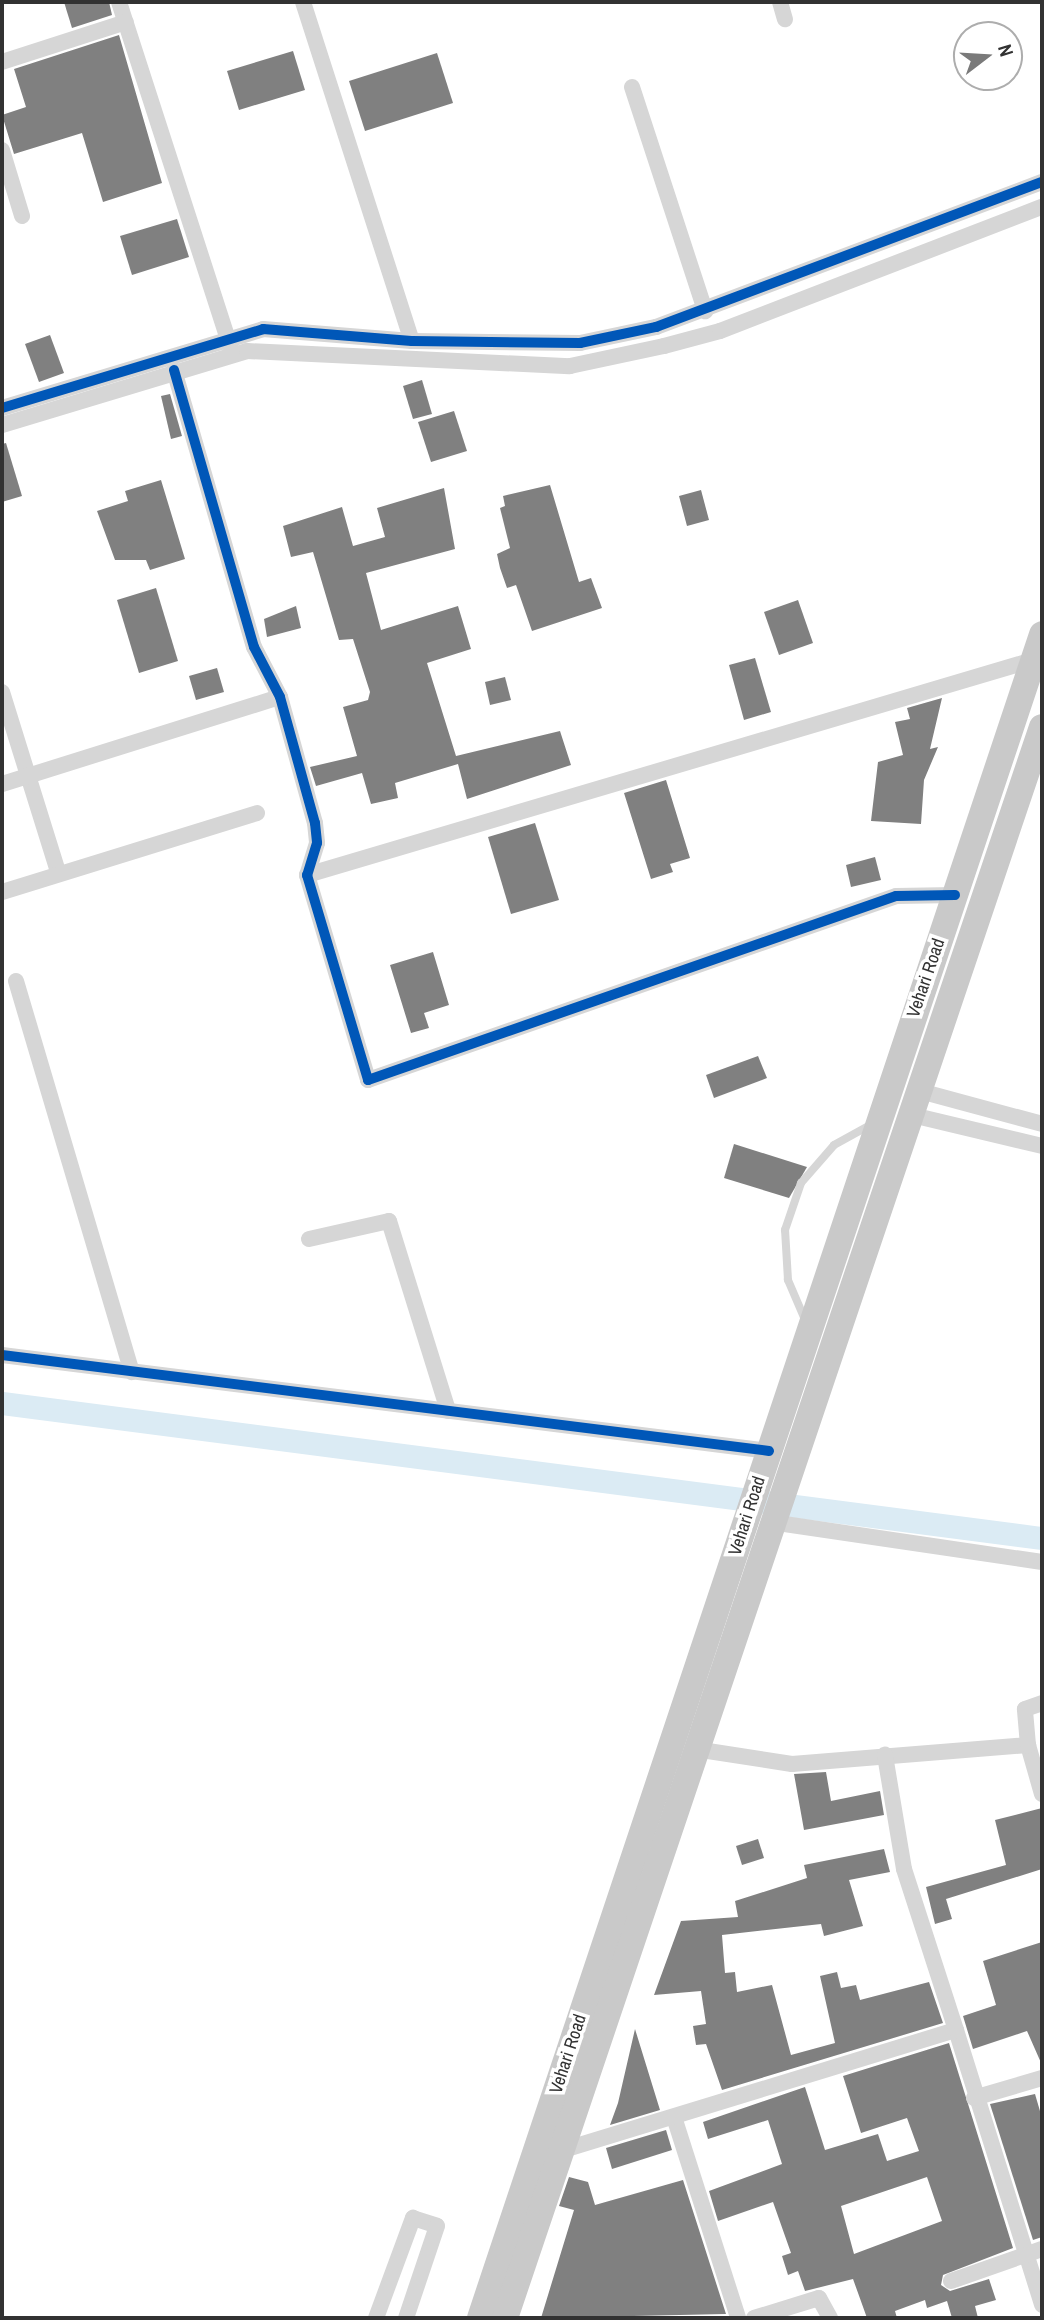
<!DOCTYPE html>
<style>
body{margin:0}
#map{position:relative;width:1044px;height:2320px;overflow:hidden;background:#fff;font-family:"Archivo Narrow",sans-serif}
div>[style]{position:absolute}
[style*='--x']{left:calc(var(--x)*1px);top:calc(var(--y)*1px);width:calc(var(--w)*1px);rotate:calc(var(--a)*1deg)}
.canal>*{height:23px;margin:-11.5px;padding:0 11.5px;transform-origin:11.5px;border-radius:11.5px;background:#dbebf4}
.building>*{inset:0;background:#808080}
.service>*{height:8px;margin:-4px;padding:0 4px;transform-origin:4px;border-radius:4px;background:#d6d6d6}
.minor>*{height:16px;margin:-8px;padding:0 8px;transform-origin:8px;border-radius:8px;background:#d6d6d6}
.primary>*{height:26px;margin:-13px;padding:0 13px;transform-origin:13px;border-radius:13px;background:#c9c9c9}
.cycleway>*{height:10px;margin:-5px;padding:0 5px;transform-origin:5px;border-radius:5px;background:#0057b8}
span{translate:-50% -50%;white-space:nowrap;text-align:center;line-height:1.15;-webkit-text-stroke:7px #fff;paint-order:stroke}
.street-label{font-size:18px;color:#323232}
.frame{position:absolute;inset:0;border:4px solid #323232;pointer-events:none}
.north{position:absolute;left:953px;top:21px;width:70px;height:70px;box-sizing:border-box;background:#fff;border:2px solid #adadad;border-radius:50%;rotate:73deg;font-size:19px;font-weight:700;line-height:28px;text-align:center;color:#323232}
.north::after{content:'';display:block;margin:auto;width:24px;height:32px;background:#7a7a7a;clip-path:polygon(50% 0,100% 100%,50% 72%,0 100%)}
</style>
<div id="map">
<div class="canal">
<i style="--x:2;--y:1403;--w:1049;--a:7.4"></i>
</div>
<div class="building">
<i style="clip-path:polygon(64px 2px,109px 2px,112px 15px,72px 28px)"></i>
<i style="clip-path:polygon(119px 35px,162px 183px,103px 202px,82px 133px,14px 154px,2px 115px,26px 107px,14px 69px)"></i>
<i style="clip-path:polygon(293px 51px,305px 90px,239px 110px,227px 71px)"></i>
<i style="clip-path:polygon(437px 53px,453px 103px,365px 131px,349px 81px)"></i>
<i style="clip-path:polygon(177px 219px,189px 257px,132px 275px,120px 236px)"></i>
<i style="clip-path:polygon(50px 335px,64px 373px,39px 382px,25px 344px)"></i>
<i style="clip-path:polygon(422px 380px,432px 414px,413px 419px,403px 386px)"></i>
<i style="clip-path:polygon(170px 394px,182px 436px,171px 439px,161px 396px)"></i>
<i style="clip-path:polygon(454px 411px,467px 451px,431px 462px,418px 422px)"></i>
<i style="clip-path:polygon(6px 443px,22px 496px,2px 502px,2px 444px)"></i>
<i style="clip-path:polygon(161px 480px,185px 559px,150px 570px,146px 560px,115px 560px,97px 511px,128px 501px,125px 491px)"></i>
<i style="clip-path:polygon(550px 485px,579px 582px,591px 578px,602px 608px,532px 631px,516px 585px,507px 588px,500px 568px,497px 554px,510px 548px,500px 508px,505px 506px,503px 496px)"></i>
<i style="clip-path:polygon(444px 488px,455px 549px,366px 573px,381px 630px,458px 606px,471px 649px,427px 663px,456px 756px,560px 731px,571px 765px,467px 799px,458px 764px,395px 783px,398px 798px,371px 804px,362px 773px,316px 786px,310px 767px,357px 756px,343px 707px,368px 700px,370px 692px,353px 639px,339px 640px,313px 552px,291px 557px,283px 526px,342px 507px,353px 546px,385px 537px,377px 508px)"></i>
<i style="clip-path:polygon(701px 490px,709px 520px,687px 526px,679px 496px)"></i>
<i style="clip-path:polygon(156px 588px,178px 661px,139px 673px,117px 600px)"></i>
<i style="clip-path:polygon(798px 600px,813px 643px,779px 655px,764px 612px)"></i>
<i style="clip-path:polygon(296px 606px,301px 628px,267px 637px,264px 619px)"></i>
<i style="clip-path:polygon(755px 658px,771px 712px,744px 720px,729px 665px)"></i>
<i style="clip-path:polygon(217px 668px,224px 692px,196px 700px,189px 676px)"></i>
<i style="clip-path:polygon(505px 677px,511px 700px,490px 705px,485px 682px)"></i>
<i style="clip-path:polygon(942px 698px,930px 749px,938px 747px,924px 780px,921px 824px,871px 821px,878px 762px,903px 755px,895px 722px,910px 719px,907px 708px)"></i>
<i style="clip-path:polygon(666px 780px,690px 858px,670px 864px,673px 872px,651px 879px,624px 793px)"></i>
<i style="clip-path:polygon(535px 823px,559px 900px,511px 914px,488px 837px)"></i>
<i style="clip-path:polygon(875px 857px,881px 880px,851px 887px,846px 865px)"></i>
<i style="clip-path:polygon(433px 952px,449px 1005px,424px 1013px,429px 1028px,411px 1033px,390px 965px)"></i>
<i style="clip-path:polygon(758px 1056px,767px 1078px,714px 1098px,706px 1075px)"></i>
<i style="clip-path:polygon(734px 1144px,807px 1167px,789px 1198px,724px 1178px)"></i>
<i style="clip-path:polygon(826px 1772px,831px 1801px,880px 1791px,884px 1815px,804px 1830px,794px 1774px)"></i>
<i style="clip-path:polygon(1042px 1808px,1042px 1869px,946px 1899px,952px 1919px,935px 1924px,926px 1887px,1006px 1865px,995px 1820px)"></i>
<i style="clip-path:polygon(758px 1839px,764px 1858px,742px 1865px,736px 1846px)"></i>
<i style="clip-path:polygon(884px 1849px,890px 1872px,849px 1880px,863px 1926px,824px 1936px,821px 1924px,722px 1935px,725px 1973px,735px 1972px,737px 1992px,772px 1985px,791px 2055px,835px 2043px,820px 1976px,837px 1972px,841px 1988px,856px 1985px,860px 2000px,929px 1982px,943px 2023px,722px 2090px,706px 2044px,696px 2045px,693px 2026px,706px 2024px,701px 1991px,654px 1995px,681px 1921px,738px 1917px,735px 1901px,807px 1878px,804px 1865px)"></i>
<i style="clip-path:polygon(1042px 1942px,1042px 2065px,1027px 2031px,973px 2049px,963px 2016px,996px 2005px,983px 1961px)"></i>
<i style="clip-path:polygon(635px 2029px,660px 2110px,610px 2125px,618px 2103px)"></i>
<i style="clip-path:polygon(evenodd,949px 2043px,1013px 2248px,943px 2275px,941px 2285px,950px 2291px,989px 2279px,996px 2300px,975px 2306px,978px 2318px,952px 2318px,947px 2301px,927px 2308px,925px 2300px,895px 2311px,897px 2318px,867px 2318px,853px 2279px,805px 2291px,798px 2271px,788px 2275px,782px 2256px,791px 2253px,773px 2202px,718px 2221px,709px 2191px,782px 2164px,768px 2120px,708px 2139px,703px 2122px,805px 2087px,825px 2150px,878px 2134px,887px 2161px,919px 2151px,907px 2118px,861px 2133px,843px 2076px,949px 2043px,927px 2177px,942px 2221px,854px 2254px,841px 2206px,927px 2177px)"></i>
<i style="clip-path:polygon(1035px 2094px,1042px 2118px,1042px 2237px,1033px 2240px,990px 2104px)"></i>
<i style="clip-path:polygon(666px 2130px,672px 2150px,612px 2169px,606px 2148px)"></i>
<i style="clip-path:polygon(569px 2177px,588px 2182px,595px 2205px,683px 2180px,726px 2314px,541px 2318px,574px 2210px,559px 2206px)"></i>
</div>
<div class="service">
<i style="--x:806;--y:1322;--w:46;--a:-113.2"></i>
<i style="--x:788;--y:1280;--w:50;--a:-93.4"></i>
<i style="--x:785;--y:1230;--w:50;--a:-71.2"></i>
<i style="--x:801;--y:1183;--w:50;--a:-49"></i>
<i style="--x:834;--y:1145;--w:43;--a:-28.9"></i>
</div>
<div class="minor">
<i style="--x:119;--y:2;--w:361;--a:72.1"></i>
<i style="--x:303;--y:2;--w:356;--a:72.2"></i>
<i style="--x:780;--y:2;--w:18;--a:74"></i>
<i style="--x:2;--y:62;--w:130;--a:-17.9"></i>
<i style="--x:632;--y:87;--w:236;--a:71.9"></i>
<i style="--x:2;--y:150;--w:69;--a:73.1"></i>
<i style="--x:174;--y:370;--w:288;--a:73.9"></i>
<i style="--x:254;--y:647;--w:56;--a:62.5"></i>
<i style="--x:280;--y:697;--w:131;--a:74.5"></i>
<i style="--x:315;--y:823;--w:20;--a:84"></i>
<i style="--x:317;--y:843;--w:34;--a:107"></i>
<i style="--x:307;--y:875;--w:214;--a:73.4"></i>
<i style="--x:368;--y:1080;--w:559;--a:-19.21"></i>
<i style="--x:896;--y:896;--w:59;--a:-1"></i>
<i style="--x:2;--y:408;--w:273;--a:-16.8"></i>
<i style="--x:263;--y:329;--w:149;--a:4.6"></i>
<i style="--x:412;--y:341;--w:168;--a:0.7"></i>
<i style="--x:580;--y:343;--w:78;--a:-11.9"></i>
<i style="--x:656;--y:327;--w:412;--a:-20.6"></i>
<i style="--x:2;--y:425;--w:256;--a:-16.8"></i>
<i style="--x:247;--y:351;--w:323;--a:2.7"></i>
<i style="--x:570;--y:366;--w:96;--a:-12"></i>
<i style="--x:664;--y:346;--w:58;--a:-15"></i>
<i style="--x:720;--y:331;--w:345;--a:-21.1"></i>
<i style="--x:2;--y:692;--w:189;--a:72.7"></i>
<i style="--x:2;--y:784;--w:291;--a:-17.4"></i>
<i style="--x:307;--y:875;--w:757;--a:-16.5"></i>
<i style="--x:2;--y:892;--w:267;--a:-17.2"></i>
<i style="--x:16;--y:981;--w:408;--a:73.5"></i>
<i style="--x:920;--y:1091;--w:126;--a:15.1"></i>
<i style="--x:912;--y:1115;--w:134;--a:13.4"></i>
<i style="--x:309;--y:1239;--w:82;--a:-12.7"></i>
<i style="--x:389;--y:1221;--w:199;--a:72.7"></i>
<i style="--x:2;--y:1355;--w:773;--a:7.13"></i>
<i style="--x:771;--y:1522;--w:274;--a:8.4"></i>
<i style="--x:1028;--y:1745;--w:51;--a:74.1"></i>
<i style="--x:695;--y:1749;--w:98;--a:8.8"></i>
<i style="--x:792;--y:1764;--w:237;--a:-4.6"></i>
<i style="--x:1028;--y:1745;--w:36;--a:-95"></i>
<i style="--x:1025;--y:1709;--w:18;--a:-19"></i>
<i style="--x:956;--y:2030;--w:288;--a:72.6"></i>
<i style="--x:974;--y:2098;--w:71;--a:-16.4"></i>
<i style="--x:674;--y:2117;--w:211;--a:72.3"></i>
<i style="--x:560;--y:2151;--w:414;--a:-17"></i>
<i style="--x:956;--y:2030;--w:169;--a:-107.9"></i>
<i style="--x:904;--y:1869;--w:116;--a:-99.5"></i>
<i style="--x:951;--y:2281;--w:96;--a:-19.4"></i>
<i style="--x:376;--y:2318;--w:107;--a:-69.7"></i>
<i style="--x:413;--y:2218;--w:25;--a:18"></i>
<i style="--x:437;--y:2226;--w:97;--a:108.6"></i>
<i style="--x:754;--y:2318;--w:68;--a:-17.1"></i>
<i style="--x:819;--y:2298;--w:23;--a:61"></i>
</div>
<div class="primary">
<i style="--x:480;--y:2318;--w:1775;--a:-71.54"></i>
<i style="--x:505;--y:2318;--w:1679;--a:-71.35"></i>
</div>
<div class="cycleway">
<i style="--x:174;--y:370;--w:288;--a:73.9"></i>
<i style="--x:254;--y:647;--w:56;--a:62.5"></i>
<i style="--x:280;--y:697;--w:131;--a:74.5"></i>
<i style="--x:315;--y:823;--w:20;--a:84"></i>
<i style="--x:317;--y:843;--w:34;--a:107"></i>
<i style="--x:307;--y:875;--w:214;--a:73.4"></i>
<i style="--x:368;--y:1080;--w:559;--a:-19.21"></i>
<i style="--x:896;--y:896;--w:59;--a:-1"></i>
<i style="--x:2;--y:408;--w:273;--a:-16.8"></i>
<i style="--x:263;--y:329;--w:149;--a:4.6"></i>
<i style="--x:412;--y:341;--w:168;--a:0.7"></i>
<i style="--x:580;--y:343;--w:78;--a:-11.9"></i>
<i style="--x:656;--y:327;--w:412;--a:-20.6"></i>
<i style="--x:2;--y:1355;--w:773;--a:7.13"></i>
</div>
<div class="street-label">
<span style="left:926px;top:978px;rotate:-71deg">Vehari Road</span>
<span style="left:747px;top:1516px;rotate:-72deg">Vehari Road</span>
<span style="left:568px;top:2054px;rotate:-72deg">Vehari Road</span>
</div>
<div class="frame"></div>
<div class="north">N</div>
</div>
